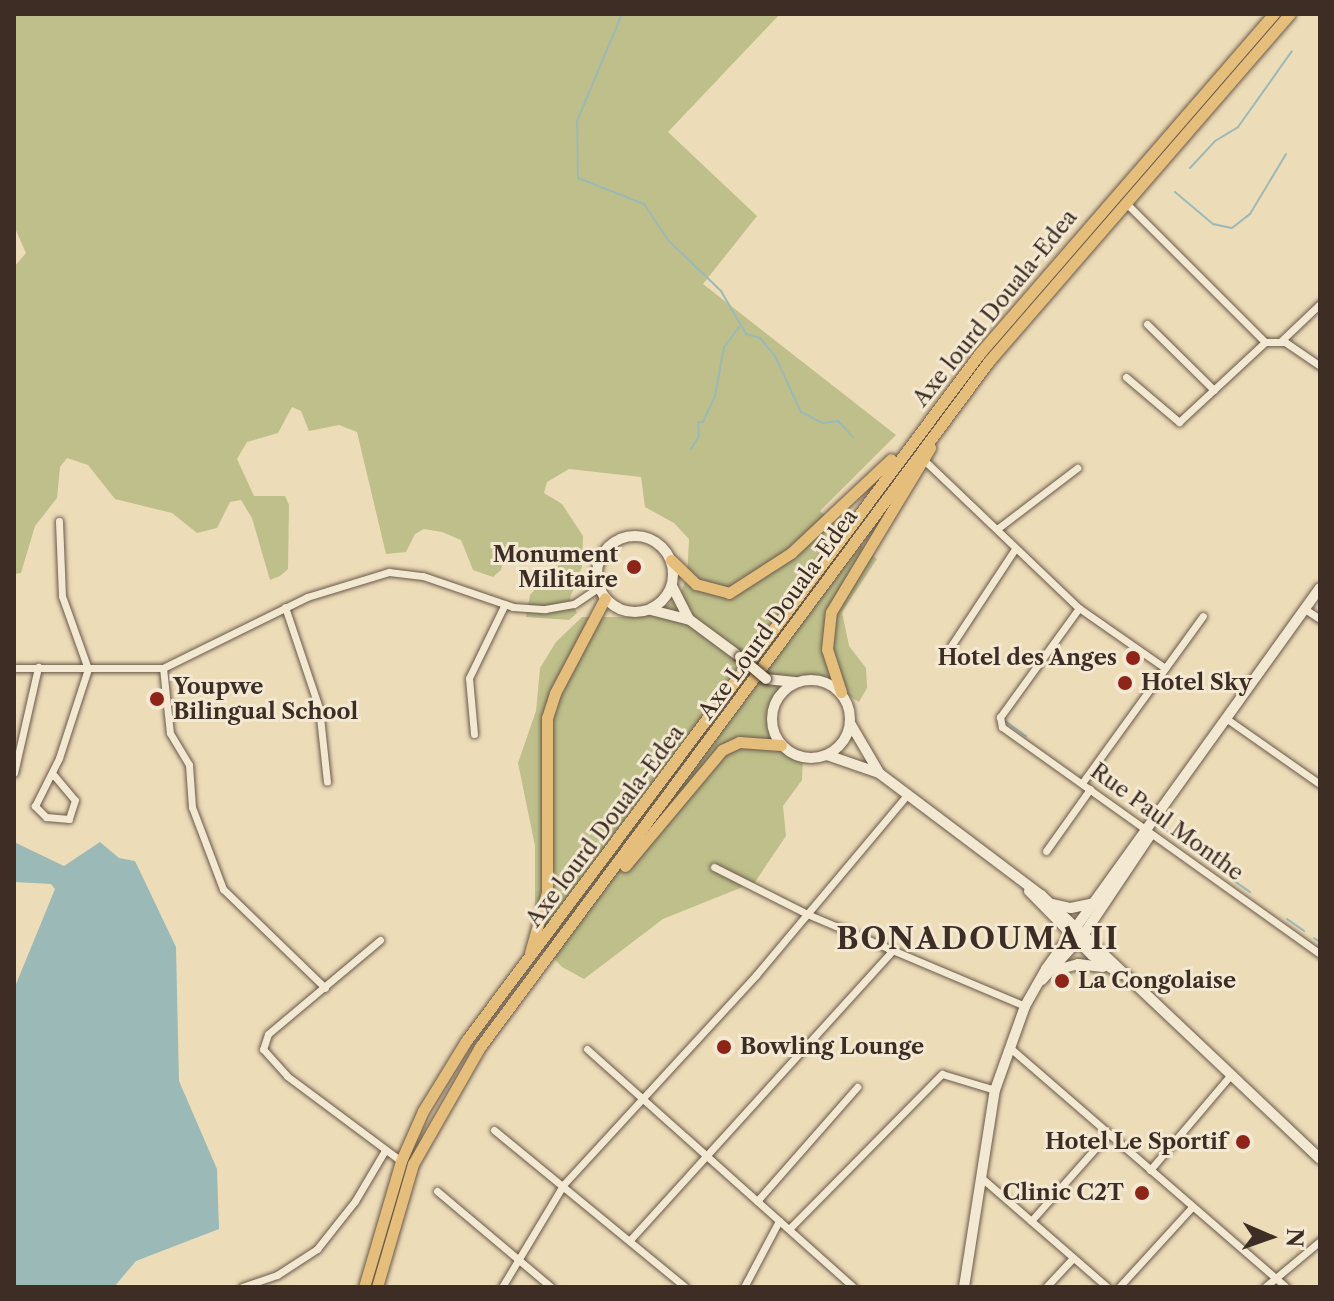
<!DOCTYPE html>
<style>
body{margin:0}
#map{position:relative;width:1334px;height:1301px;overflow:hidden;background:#eddcb8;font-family:"Libre Caslon Text",serif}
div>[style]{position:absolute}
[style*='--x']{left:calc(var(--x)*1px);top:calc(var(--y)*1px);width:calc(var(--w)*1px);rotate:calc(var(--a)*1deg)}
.green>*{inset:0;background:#bebf8b}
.water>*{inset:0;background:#9bbab7}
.stream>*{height:2px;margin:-1px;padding:0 1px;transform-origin:1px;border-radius:1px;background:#9bbab7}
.roads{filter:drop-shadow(0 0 2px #69594a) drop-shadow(0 0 2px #69594a)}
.minor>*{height:7px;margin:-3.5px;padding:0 3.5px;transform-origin:3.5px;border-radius:3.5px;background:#f3e8d1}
.secondary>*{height:10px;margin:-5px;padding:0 5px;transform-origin:5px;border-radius:5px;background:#f3e8d1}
.secondary>.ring{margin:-5px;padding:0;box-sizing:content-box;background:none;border:10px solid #f3e8d1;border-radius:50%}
.trunk>*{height:11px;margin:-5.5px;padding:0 5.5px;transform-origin:5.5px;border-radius:5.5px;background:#e6be7c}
.bridges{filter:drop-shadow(0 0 2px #3d2d25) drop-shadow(0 0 2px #3d2d25)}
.secondary-bridge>*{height:10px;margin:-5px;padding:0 5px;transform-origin:5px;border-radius:5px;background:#f3e8d1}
.dots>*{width:22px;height:22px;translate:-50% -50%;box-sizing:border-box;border:4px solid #f3e8d1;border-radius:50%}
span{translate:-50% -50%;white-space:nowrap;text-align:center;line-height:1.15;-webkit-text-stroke:6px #f3e8d1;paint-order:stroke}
.street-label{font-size:22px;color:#3d2d25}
.poi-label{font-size:22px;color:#3d2d25;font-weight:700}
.right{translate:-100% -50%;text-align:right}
.left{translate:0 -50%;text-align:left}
.district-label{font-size:30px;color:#3d2d25;font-weight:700;letter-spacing:2px}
.frame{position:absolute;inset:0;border:16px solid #3d2d25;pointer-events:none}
.north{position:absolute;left:1230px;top:1197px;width:80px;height:80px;-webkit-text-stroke:6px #f3e8d1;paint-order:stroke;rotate:92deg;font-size:22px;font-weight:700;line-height:32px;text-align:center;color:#3d2d25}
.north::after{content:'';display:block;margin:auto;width:28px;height:36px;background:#3d2d25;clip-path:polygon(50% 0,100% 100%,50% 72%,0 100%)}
</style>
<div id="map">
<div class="green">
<i style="clip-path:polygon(14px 14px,780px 14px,668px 132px,757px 216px,703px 284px,896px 435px,820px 511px,877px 559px,842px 612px,849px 646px,866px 668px,867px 688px,859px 702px,826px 682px,804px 680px,779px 697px,772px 719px,774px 733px,787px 750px,803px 757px,802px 780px,783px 806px,786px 836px,755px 882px,663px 919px,584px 979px,562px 967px,535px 939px,535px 846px,518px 763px,536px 711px,540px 668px,556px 642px,582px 617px,630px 617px,660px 610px,678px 598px,687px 578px,689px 539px,674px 523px,645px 507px,641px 477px,569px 469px,547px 482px,544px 493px,562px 504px,583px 536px,582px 567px,570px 598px,577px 613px,569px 620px,526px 617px,530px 595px,557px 564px,546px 546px,506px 551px,501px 570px,493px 577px,473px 570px,461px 540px,442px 532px,424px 529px,415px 534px,406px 552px,386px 554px,357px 432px,339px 425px,309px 431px,301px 411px,292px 407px,278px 433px,247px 442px,237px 459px,254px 496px,285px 496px,289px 505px,288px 569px,280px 576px,270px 580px,252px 518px,241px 500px,230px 502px,217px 528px,197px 533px,172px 513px,115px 499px,88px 465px,67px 458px,60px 467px,57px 498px,35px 526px,21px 573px,14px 574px,14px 267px,26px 253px,14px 226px)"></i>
</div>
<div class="water">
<i style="clip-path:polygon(14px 842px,64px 866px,100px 842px,119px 858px,135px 861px,176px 947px,179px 1081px,217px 1169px,219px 1229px,136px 1261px,114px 1287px,14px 1287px,14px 989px,55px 889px,51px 884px,14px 882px)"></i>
</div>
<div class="stream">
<i style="--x:622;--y:14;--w:116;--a:112.8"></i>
<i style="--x:577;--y:121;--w:57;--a:89"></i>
<i style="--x:578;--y:178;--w:71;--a:21.5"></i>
<i style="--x:644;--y:204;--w:43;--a:56.3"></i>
<i style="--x:668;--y:240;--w:74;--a:43.9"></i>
<i style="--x:721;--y:291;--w:50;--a:59.8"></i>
<i style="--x:746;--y:334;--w:15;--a:16"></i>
<i style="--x:760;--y:338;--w:23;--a:50"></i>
<i style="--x:775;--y:356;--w:62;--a:65.1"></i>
<i style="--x:801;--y:412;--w:25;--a:27"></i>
<i style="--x:823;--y:423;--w:15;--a:-8"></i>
<i style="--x:838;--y:421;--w:22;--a:47"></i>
<i style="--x:1190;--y:168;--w:37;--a:-47"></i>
<i style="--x:1215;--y:141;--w:27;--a:-31"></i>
<i style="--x:1238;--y:127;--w:93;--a:-54.6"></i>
<i style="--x:1175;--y:192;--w:50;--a:40.1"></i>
<i style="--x:1213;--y:224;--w:19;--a:12"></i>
<i style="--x:1232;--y:228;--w:23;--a:-38"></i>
<i style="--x:1250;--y:214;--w:70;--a:-59"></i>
<i style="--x:691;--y:449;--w:15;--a:-58"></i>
<i style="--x:699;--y:436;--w:14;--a:-94"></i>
<i style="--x:698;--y:422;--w:5;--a:0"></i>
<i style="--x:703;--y:422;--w:29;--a:-65"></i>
<i style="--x:715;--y:396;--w:50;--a:-79.6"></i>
<i style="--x:724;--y:347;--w:25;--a:-53"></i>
<i style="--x:1005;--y:721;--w:26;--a:36"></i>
<i style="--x:1162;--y:827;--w:29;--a:41"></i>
<i style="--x:1210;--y:864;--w:49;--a:35"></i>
<i style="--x:1287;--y:919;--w:21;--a:35"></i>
<i style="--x:1314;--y:938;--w:7;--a:34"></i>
</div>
<div class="roads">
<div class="minor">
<i style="--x:1125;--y:202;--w:198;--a:45"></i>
<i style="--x:1147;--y:324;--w:94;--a:44.6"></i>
<i style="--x:1281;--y:341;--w:54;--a:-43.5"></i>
<i style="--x:1126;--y:377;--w:70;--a:40.3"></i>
<i style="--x:1179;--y:422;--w:117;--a:-42.9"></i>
<i style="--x:1265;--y:342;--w:20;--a:0"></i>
<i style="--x:1285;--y:342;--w:42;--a:34.4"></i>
<i style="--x:925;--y:461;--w:213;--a:43.7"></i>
<i style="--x:1079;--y:608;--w:135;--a:125.9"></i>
<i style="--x:1000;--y:717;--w:10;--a:79"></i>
<i style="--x:1002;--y:727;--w:391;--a:35.5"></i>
<i style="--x:997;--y:529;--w:101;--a:-37.3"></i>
<i style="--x:285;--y:607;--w:107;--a:71.4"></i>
<i style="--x:319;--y:708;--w:74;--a:83.8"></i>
<i style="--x:1079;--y:608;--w:105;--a:34.9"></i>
<i style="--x:1305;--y:609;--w:18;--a:34"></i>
<i style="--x:951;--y:646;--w:116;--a:-56.6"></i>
<i style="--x:14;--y:668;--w:149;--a:0"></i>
<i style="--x:163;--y:668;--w:161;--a:-26.2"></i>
<i style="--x:307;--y:597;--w:86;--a:-17"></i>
<i style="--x:389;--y:572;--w:34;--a:7"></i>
<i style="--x:423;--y:576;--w:95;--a:19"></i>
<i style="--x:513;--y:607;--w:32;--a:4"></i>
<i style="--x:545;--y:609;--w:29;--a:-10"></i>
<i style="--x:574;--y:604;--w:30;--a:-34"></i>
<i style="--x:163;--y:668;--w:65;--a:83.9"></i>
<i style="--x:170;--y:733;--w:37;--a:59"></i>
<i style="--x:189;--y:765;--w:42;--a:85.9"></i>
<i style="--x:192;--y:807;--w:88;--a:69.3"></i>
<i style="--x:223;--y:889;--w:142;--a:44.1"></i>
<i style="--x:1227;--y:719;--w:113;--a:35"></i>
<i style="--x:474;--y:734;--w:56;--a:-95.1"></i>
<i style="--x:469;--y:678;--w:82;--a:-64.1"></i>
<i style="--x:14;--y:773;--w:109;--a:-77.2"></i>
<i style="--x:52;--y:773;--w:35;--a:50"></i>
<i style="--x:75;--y:800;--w:20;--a:108"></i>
<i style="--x:69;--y:819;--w:23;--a:-175"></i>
<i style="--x:46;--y:817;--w:16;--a:-135"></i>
<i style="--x:35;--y:806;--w:54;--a:-63.4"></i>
<i style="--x:59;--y:758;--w:94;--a:-72"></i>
<i style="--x:88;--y:669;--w:77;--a:-109.6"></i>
<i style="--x:62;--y:596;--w:75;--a:-92.3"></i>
<i style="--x:1082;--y:783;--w:206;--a:-54.1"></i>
<i style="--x:1046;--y:851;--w:76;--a:-54.6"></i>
<i style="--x:714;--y:867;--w:104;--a:26.8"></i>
<i style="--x:807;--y:914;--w:237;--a:22.9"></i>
<i style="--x:380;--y:940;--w:146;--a:140"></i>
<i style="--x:268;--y:1034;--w:16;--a:108"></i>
<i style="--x:263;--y:1049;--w:36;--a:48"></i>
<i style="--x:287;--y:1076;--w:142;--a:36.7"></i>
<i style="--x:1009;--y:1047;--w:367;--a:40.9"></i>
<i style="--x:587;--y:1049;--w:357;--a:41.8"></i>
<i style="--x:494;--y:1130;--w:247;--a:39.4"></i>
<i style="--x:1150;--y:1170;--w:121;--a:-49.7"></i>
<i style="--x:984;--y:1180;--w:163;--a:41"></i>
<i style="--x:437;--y:1191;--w:149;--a:40.1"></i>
<i style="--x:757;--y:1201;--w:152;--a:-48.7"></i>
<i style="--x:1031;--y:1221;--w:116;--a:-48.5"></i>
<i style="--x:789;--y:1229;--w:218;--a:-45.4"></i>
<i style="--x:942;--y:1074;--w:55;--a:16.8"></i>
<i style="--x:630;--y:1240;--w:390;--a:-47.8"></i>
<i style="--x:242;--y:1287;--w:37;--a:-19"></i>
<i style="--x:277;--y:1275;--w:48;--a:-33"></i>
<i style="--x:317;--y:1249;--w:61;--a:-51.6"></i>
<i style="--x:355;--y:1201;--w:57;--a:-59.4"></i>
<i style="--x:502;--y:1287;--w:120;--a:-59"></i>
<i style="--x:564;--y:1184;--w:284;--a:-47.4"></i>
<i style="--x:756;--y:975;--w:235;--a:-50"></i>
<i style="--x:744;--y:1287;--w:75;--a:-62.1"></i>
<i style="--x:1046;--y:1287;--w:40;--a:-47"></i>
<i style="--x:1119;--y:1287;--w:108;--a:-47.6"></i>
<i style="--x:1265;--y:1287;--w:72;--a:-39.9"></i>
</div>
<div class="secondary">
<i class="ring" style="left:597px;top:536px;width:66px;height:66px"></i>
<i style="--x:672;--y:586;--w:37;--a:63"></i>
<i style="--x:651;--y:610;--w:40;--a:14.4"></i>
<i style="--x:690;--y:620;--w:62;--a:36.5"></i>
<i style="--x:766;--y:679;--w:29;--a:6"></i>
<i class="ring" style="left:772px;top:680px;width:68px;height:68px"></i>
<i style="--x:850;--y:723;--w:56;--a:59.7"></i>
<i style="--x:827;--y:755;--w:55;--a:19.1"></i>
<i style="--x:879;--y:773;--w:203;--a:37"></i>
<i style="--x:1041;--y:895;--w:384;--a:43.4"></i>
<i style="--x:1029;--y:891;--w:90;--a:45.5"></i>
<i style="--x:1092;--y:955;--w:34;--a:34"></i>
<i style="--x:1053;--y:904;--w:18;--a:13"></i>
<i style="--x:1071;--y:908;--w:24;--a:-12"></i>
<i style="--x:1056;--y:970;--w:23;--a:-15"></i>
<i style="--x:1078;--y:964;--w:25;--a:7"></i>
<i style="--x:1042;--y:980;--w:62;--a:-47.6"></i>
<i style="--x:1084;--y:934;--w:117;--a:-56.2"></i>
<i style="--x:964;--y:1287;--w:199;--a:-81.1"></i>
<i style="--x:995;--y:1090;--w:89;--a:-70.3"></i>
<i style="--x:1025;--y:1006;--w:43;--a:-60.4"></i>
<i style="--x:1046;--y:969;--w:469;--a:-54.3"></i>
</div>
<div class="trunk">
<i style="--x:671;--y:560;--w:35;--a:44"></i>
<i style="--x:696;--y:584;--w:34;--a:15"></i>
<i style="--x:729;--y:593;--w:74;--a:-32.8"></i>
<i style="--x:791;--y:553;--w:137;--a:-43.2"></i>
<i style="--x:841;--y:692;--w:45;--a:-108"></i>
<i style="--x:827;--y:649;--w:37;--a:-84"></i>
<i style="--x:831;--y:612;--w:192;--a:-58.9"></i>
<i style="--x:625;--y:866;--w:151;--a:-50.1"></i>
<i style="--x:722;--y:750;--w:19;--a:-25"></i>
<i style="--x:739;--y:742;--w:42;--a:4.1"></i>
<i style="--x:530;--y:953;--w:63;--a:-74.4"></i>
<i style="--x:547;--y:892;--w:174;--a:-90"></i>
<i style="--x:547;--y:718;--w:26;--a:-72"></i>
<i style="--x:555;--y:693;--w:107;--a:-62.2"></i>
<i style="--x:364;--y:1287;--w:131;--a:-73.6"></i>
<i style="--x:401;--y:1161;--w:55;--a:-66.3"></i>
<i style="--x:423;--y:1111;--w:82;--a:-58.4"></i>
<i style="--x:466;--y:1041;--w:859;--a:-53.24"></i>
<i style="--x:980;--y:353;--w:449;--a:-49.1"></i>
<i style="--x:377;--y:1287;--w:128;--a:-73.7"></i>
<i style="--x:413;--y:1164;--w:135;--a:-60.2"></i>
<i style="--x:480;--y:1047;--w:854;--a:-53.43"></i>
<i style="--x:989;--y:361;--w:459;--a:-49.1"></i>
</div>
</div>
<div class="bridges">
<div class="secondary-bridge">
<i style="--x:740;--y:657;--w:34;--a:40"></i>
</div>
</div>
<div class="dots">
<i style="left:634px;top:567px;background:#8f2418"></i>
<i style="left:1133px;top:658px;background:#8f2418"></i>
<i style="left:1125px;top:683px;background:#8f2418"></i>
<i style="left:157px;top:699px;background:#8f2418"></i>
<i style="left:1062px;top:981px;background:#8f2418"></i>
<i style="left:724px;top:1047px;background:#8f2418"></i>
<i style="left:1243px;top:1142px;background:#8f2418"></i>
<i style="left:1142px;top:1193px;background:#8f2418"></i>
</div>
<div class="street-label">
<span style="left:995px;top:308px;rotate:-51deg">Axe lourd Douala-Edea</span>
<span style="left:778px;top:614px;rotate:-54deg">Axe Lourd Douala-Edea</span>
<span style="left:1167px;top:822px;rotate:36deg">Rue Paul Monthe</span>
<span style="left:605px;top:826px;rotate:-53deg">Axe lourd Douala-Edea</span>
</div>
<div class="poi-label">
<span class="right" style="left:618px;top:567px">Monument<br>Militaire</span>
<span class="right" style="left:1117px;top:658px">Hotel des Anges</span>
<span class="left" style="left:1141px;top:683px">Hotel Sky</span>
<span class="left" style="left:173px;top:699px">Youpwe<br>Bilingual School</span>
<span class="left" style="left:1078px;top:981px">La Congolaise</span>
<span class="left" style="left:740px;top:1047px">Bowling Lounge</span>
<span class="right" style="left:1227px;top:1142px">Hotel Le Sportif</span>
<span class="right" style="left:1124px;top:1193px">Clinic C2T</span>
</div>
<div class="district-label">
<span style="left:978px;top:939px">BONADOUMA II</span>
</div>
<div class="frame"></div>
<div class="north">N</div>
</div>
